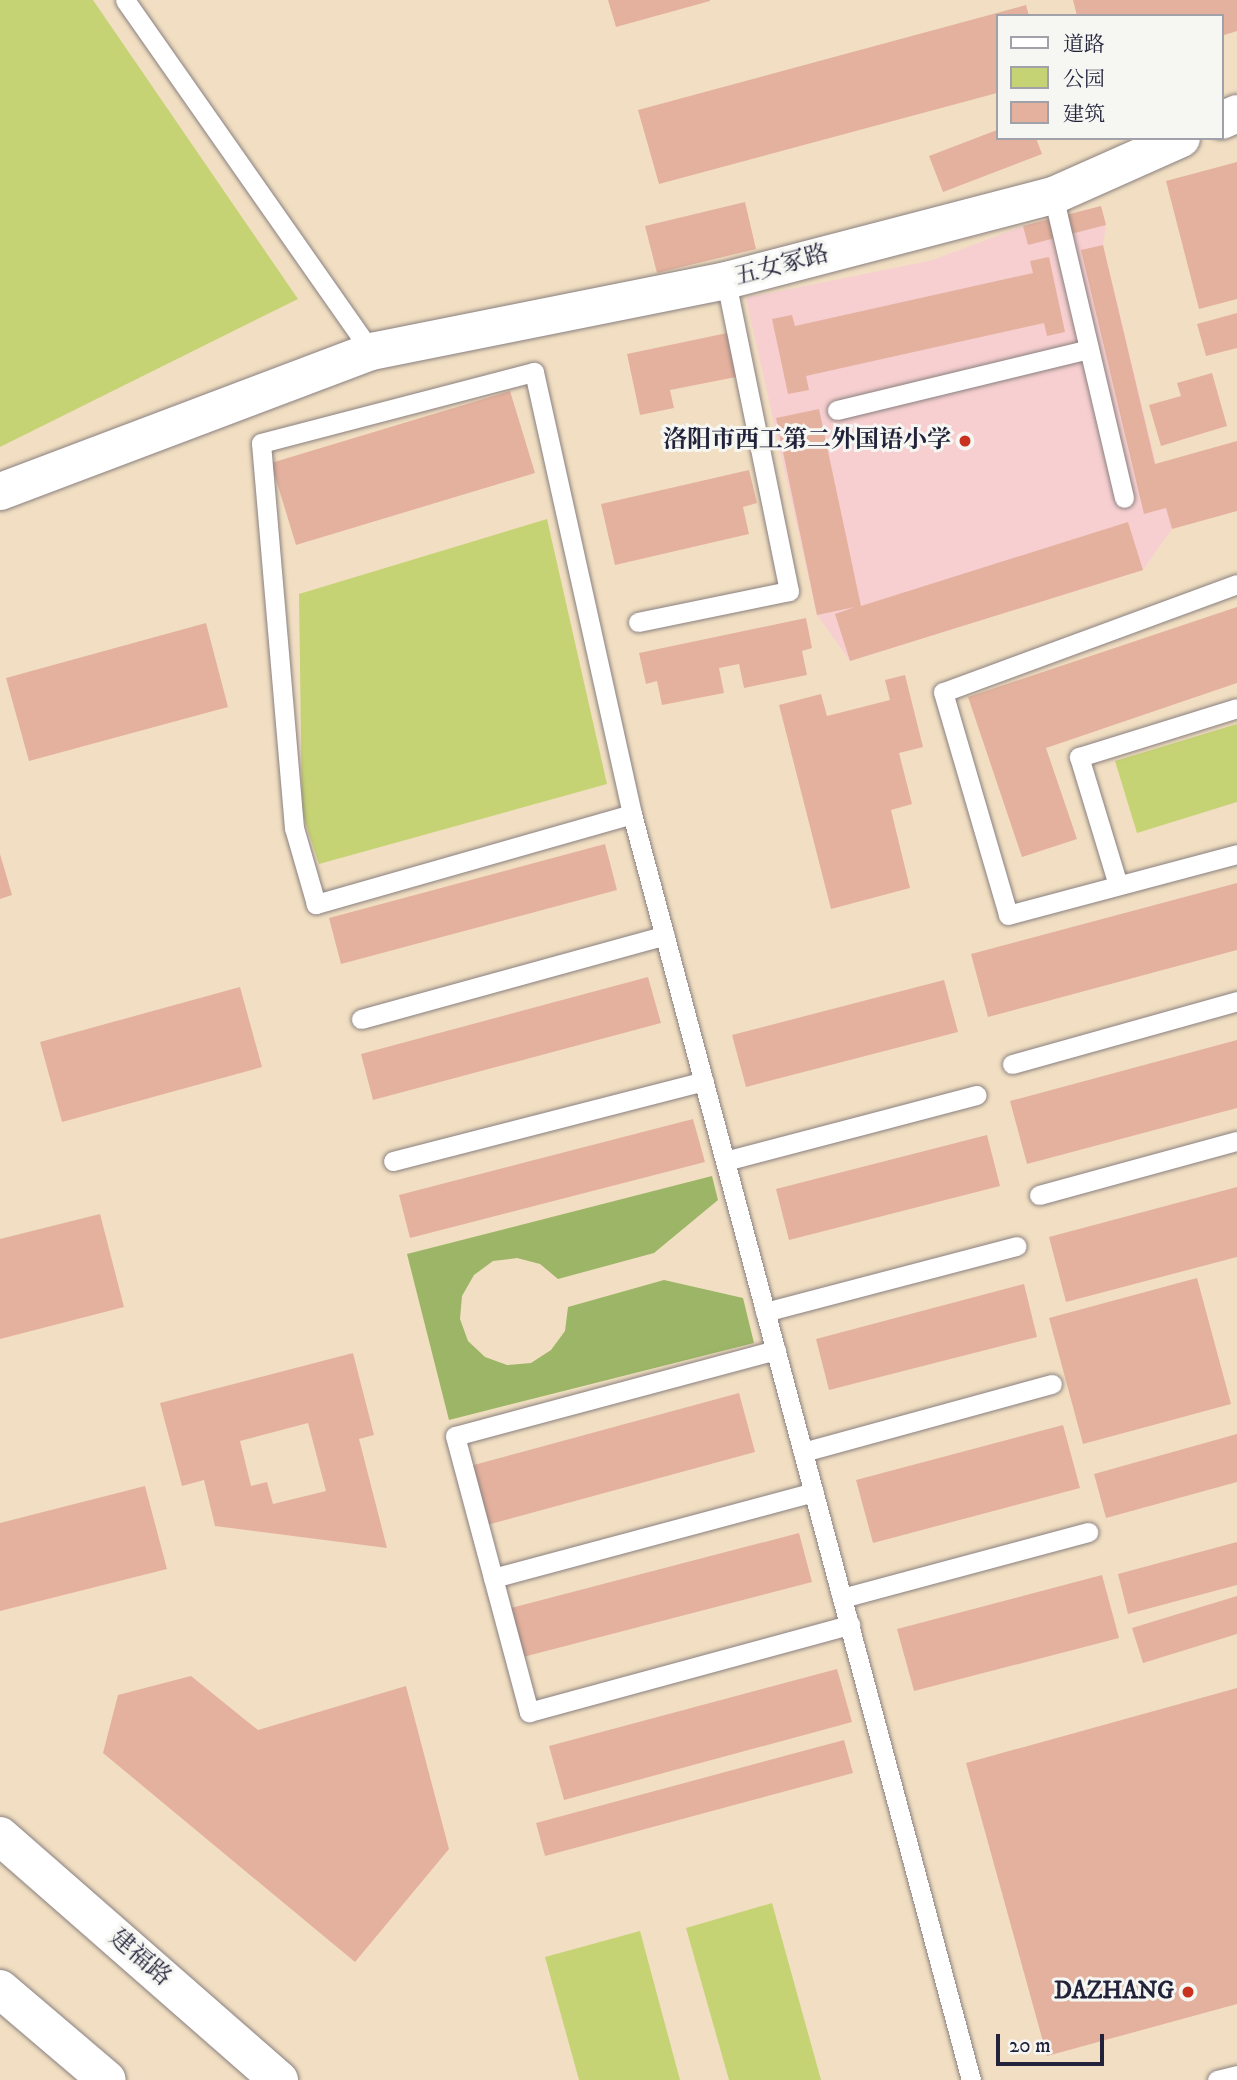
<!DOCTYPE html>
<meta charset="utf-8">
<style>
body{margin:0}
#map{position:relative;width:1237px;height:2080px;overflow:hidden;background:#f2dfc3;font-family:"IM FELL DW Pica","Noto Serif SC",serif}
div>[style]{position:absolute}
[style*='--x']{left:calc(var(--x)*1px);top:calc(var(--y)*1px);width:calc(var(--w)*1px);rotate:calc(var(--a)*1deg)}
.built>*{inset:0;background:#f7cfd1}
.green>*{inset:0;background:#c6d374}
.forest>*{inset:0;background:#9cb566}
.building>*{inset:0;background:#e4b19e}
.roads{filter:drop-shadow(0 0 2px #8a807f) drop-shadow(0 0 2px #8a807f)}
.lane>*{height:19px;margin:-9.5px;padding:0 9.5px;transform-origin:9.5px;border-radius:9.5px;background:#fff}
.street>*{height:37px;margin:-18.5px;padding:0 18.5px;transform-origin:18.5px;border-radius:18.5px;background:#fff}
.secondary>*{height:38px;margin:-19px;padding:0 19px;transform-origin:19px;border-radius:19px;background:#fff}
.dots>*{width:19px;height:19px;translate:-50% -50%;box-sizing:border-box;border:4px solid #f6f6f2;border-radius:50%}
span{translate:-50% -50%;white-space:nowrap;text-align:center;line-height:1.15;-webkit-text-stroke:6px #f6f6f2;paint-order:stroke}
.street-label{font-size:24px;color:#22223b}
.poi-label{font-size:24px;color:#22223b;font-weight:700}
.right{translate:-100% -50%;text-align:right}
.legend{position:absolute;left:996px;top:14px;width:228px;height:126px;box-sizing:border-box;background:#f6f6f2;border:2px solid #a1a1a9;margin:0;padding:9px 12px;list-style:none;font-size:21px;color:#22223b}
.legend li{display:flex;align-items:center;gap:14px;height:35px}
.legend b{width:35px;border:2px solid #a1a1a9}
.scale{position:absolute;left:996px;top:2034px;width:108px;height:32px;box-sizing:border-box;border:4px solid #22223b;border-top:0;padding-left:9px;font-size:21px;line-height:24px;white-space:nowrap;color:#22223b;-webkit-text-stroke:5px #f6f6f2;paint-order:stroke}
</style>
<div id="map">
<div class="built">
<i style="clip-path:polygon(1101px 206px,1106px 225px,1103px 245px,1172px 529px,1143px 570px,850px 661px,817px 615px,746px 298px,933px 260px,1023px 226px)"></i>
</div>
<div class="green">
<i style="clip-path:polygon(0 0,93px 0,298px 299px,0 447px)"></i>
<i style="clip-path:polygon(547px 519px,607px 784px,319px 864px,302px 812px,299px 594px)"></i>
<i style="clip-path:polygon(1237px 724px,1237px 802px,1137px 833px,1115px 761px)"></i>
<i style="clip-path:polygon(772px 1903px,821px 2080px,729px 2080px,686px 1928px)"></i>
<i style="clip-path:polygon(640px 1931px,680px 2080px,579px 2080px,545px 1957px)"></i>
</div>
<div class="forest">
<i style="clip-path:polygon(712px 1176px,718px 1200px,654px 1253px,558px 1279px,540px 1264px,517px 1258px,493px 1261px,474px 1275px,462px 1296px,460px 1319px,468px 1341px,485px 1357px,507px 1365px,531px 1363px,551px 1350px,565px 1331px,568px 1307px,664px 1280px,743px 1298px,754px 1343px,449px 1420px,407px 1254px)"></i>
</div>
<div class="building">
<i style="clip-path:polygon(608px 0,710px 0,710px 1px,616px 27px)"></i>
<i style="clip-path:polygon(1073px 0,1237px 0,1237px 31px,1221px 36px,1221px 16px,1077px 16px)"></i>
<i style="clip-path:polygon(1026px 5px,1029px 16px,997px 16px,997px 93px,659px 184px,638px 110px)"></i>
<i style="clip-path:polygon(997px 130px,997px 138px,1036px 138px,1042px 154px,943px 192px,929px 156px)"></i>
<i style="clip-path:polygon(1237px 162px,1237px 299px,1199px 309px,1166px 181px)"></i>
<i style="clip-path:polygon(745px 202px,756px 249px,657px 273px,645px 226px)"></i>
<i style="clip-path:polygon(1101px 206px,1106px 225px,1028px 245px,1023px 226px)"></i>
<i style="clip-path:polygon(1103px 245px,1155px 464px,1237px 441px,1237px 511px,1172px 529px,1166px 508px,1144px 514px,1081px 250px)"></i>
<i style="clip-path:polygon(1049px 257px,1065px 332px,1047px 336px,1044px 323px,806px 376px,809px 390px,788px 394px,772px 319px,792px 315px,795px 326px,1033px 273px,1030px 261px)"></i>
<i style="clip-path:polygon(1237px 313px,1237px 348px,1206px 356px,1197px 324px)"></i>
<i style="clip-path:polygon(727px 333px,736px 377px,670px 390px,674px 408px,640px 415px,627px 354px)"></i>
<i style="clip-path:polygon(1212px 373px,1227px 426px,1161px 446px,1149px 405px,1181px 396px,1177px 383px)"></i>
<i style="clip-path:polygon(510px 391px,535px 473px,296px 545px,271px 463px)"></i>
<i style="clip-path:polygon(819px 409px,861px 606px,1128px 522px,1143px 570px,850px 661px,835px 614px,855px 607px,817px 615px,776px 418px)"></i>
<i style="clip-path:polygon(749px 470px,757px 503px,743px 507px,749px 534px,615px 565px,601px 504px)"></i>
<i style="clip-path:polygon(1237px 607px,1237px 683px,1046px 748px,1077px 839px,1022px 857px,968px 697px)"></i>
<i style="clip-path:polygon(806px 618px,812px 648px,802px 651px,807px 675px,744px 688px,739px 664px,719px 668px,724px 693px,662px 705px,657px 681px,646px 684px,639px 653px)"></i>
<i style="clip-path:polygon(206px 623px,228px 707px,29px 761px,6px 678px)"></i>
<i style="clip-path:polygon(905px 675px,923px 747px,899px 753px,912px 804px,891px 810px,910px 888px,831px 909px,779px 705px,821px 694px,827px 716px,890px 700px,885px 680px)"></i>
<i style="clip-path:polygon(605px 844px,617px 890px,341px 964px,329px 918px)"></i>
<i style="clip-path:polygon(0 854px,12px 895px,0 899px)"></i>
<i style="clip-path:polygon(1237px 883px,1237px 950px,988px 1017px,971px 954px)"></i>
<i style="clip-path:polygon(648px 977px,661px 1023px,373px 1100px,361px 1054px)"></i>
<i style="clip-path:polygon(944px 980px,958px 1032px,746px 1087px,732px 1035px)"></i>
<i style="clip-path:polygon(240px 987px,262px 1067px,62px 1122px,40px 1042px)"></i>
<i style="clip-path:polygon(1237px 1040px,1237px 1108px,1027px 1164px,1010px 1101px)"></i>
<i style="clip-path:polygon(693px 1119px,705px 1162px,410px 1238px,399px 1195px)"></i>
<i style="clip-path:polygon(987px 1135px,1000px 1186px,789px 1240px,776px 1189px)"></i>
<i style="clip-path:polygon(1237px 1187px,1237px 1257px,1066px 1302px,1049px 1237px)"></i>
<i style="clip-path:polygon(100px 1214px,124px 1307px,0 1339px,0 1239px)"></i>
<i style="clip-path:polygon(1197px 1278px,1231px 1404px,1083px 1444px,1049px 1318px)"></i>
<i style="clip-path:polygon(1024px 1284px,1037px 1337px,829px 1390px,816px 1339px)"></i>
<i style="clip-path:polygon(evenodd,353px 1353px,374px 1435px,359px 1439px,387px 1548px,215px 1526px,204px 1480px,182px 1486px,160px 1403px,353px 1353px,308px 1423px,326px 1491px,273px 1504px,267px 1482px,251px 1486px,240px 1441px,308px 1423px)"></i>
<i style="clip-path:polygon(739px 1393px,755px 1452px,487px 1525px,470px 1466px)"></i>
<i style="clip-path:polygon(1063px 1425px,1080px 1488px,873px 1543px,856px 1480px)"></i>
<i style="clip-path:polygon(1237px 1434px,1237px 1482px,1106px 1518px,1094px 1474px)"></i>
<i style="clip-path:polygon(145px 1486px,167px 1569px,0 1611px,0 1523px)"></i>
<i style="clip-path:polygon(799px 1533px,812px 1582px,523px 1657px,511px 1608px)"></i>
<i style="clip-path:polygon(1237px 1542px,1237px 1585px,1128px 1614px,1118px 1574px)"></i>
<i style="clip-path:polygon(1102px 1575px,1119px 1638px,914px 1691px,897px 1629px)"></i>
<i style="clip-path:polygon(1237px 1596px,1237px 1634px,1143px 1663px,1132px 1628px)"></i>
<i style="clip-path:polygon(837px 1669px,852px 1722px,564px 1800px,549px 1746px)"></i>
<i style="clip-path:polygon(191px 1676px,258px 1730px,406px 1686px,449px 1849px,355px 1962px,103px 1753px,118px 1695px)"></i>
<i style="clip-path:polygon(1237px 1688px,1237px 2004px,1047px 2056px,966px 1763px)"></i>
<i style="clip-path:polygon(844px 1740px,853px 1773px,545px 1856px,536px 1823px)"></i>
</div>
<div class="roads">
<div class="lane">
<i style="--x:125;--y:0;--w:429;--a:55"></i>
<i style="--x:1053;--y:195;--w:311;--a:76.8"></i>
<i style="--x:837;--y:410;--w:259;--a:-13.6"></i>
<i style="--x:1237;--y:584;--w:313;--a:159.8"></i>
<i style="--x:943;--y:692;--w:232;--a:73.7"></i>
<i style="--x:1008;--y:915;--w:237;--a:-14.9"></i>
<i style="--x:638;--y:622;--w:154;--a:-11.6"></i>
<i style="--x:789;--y:591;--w:317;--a:-101.5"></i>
<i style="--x:632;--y:814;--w:329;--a:164.1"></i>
<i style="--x:316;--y:904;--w:79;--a:-106.1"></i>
<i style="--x:294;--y:828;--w:386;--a:-94.9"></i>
<i style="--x:261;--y:443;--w:282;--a:-14.6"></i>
<i style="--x:534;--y:372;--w:453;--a:77.5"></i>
<i style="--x:632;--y:814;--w:1311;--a:75.01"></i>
<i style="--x:1118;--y:885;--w:134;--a:-106.9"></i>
<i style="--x:1079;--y:757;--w:165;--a:-17.2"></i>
<i style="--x:361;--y:1019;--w:315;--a:-15.4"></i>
<i style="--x:1012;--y:1064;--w:234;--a:-15.6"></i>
<i style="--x:393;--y:1161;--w:321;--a:-14.4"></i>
<i style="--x:725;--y:1161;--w:260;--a:-14.7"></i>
<i style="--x:1039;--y:1195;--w:205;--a:-15.3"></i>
<i style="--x:765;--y:1312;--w:260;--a:-14.7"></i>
<i style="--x:776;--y:1350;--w:332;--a:165"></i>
<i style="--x:455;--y:1436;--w:286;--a:75"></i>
<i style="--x:529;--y:1712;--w:333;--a:-15.2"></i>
<i style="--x:803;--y:1452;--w:258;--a:-15.3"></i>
<i style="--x:493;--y:1578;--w:332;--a:-15"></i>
<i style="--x:842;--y:1598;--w:255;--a:-15"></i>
<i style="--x:1217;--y:2080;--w:21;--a:-14"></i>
</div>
<div class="street">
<i style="--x:1221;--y:120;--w:17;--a:-24"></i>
<i style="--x:0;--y:491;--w:397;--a:-20.7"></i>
<i style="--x:371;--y:351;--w:362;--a:-11.3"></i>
<i style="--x:726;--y:280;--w:338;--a:-14.6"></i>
<i style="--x:1053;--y:195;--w:140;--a:-24"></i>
</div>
<div class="secondary">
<i style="--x:0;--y:1836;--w:371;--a:41.2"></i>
<i style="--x:0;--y:1989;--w:140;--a:40.4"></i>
</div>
</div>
<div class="dots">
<i style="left:965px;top:441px;background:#c8321e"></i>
<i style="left:1188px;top:1992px;background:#c8321e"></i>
</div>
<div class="street-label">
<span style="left:782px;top:266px;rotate:-15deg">五女冢路</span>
<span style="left:140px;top:1958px;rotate:41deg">建福路</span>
</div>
<div class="poi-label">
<span class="right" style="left:951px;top:441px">洛阳市西工第二外国语小学</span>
<span class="right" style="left:1174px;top:1992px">DAZHANG</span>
</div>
<ul class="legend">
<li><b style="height:9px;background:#fff"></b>道路</li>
<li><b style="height:19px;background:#c6d374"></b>公园</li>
<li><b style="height:19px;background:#e4b19e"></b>建筑</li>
</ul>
<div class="scale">20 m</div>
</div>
